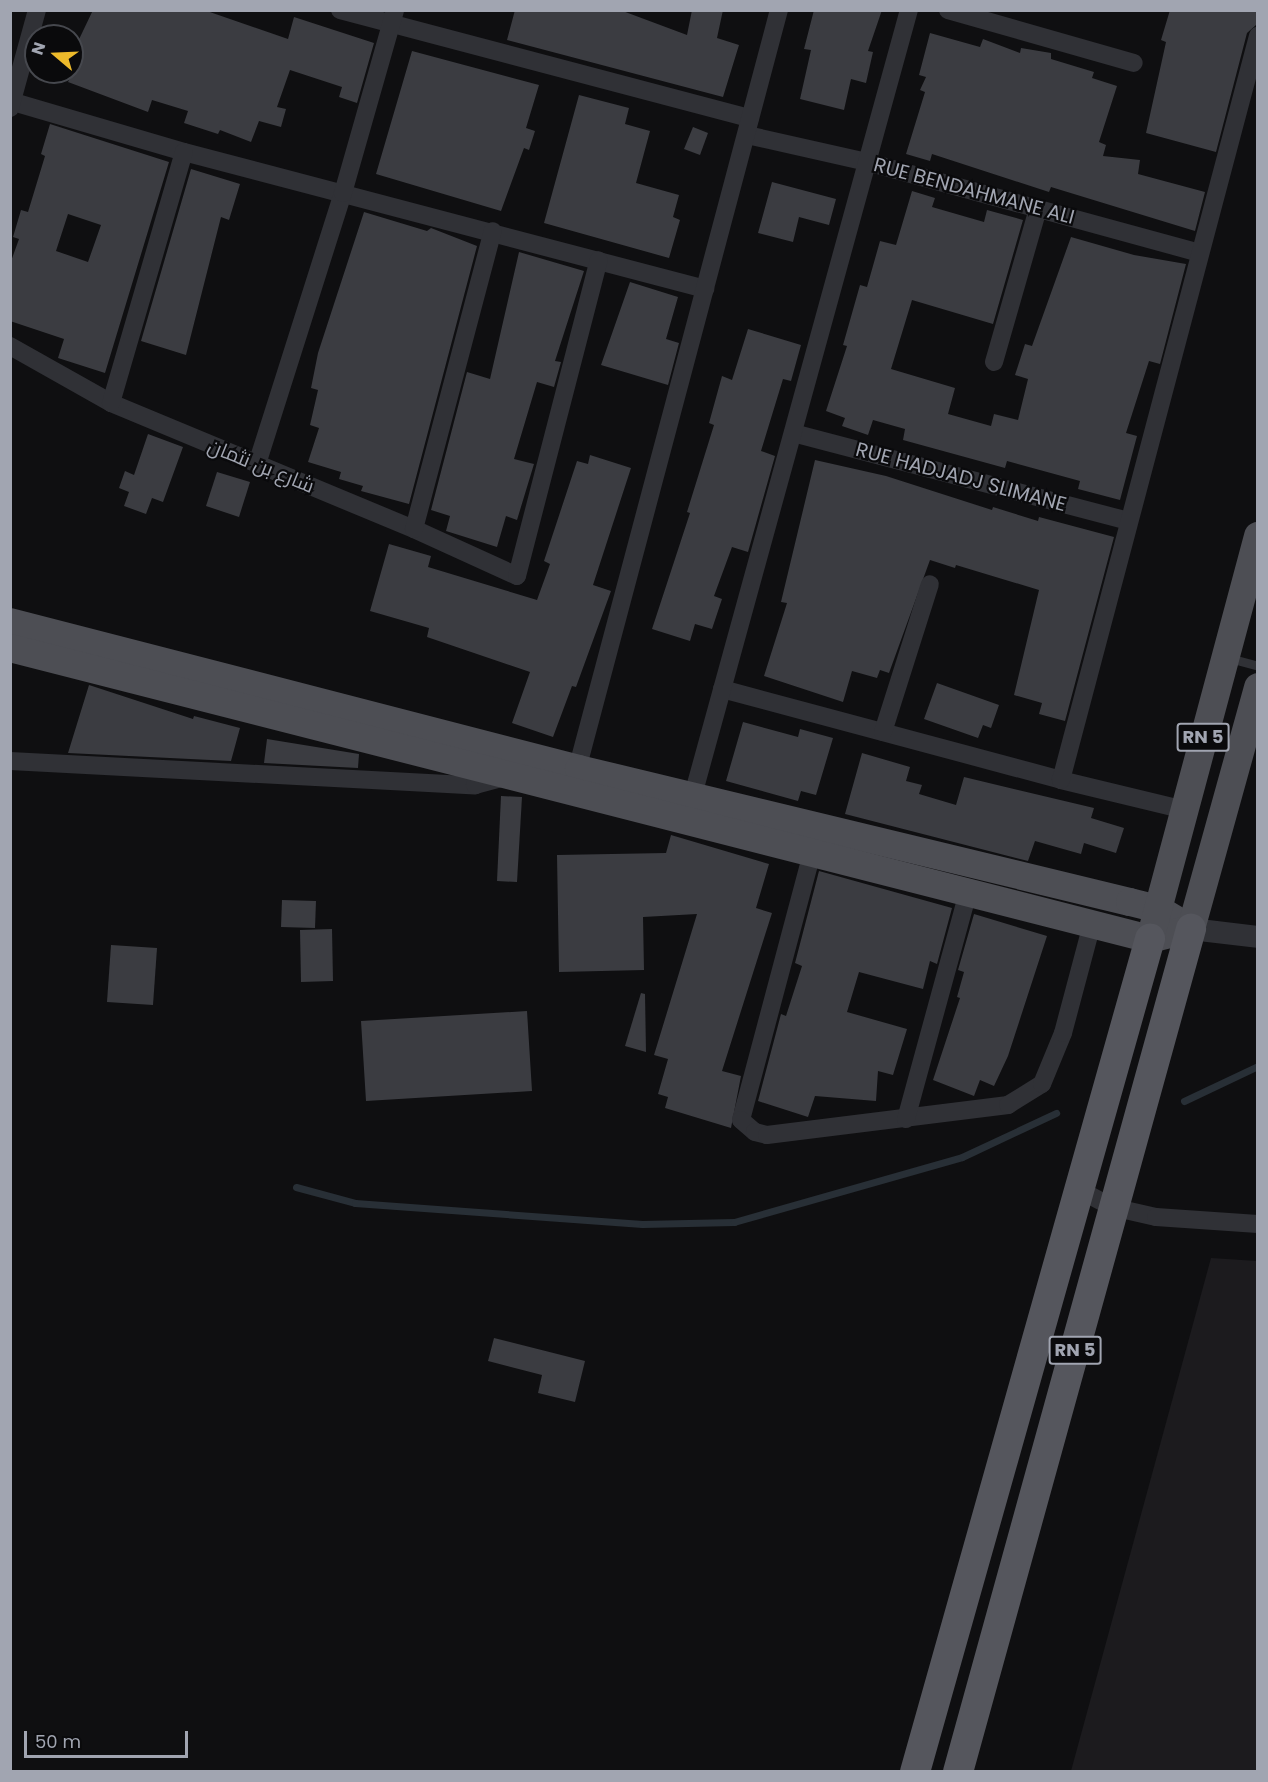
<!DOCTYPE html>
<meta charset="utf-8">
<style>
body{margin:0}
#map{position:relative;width:1268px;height:1782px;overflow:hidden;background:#0f0f11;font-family:Poppins,Cairo,sans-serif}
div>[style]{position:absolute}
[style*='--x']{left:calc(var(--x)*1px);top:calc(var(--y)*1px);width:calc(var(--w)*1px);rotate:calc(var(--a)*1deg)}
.built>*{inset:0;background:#1c1b1e}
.stream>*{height:7px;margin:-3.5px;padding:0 3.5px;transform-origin:3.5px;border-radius:3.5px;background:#282f36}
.building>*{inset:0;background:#3b3c41}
.service>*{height:9px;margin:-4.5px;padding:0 4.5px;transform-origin:4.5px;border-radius:4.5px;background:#303136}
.minor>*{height:18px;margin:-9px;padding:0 9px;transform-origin:9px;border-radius:9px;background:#303136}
.tertiary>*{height:22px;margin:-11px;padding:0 11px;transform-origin:11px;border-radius:11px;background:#303136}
.primary>*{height:28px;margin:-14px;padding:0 14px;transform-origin:14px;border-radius:14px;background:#4d4e54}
.trunk>*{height:30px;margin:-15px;padding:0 15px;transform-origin:15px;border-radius:15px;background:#55565d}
span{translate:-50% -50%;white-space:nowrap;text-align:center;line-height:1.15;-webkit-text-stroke:4.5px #0a0a0c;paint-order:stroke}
.shield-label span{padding:2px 4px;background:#0a0a0c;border:2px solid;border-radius:4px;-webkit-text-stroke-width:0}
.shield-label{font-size:18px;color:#a1a5b1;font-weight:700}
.street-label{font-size:20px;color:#a1a5b1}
.frame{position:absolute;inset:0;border:12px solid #a1a5b1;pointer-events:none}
.north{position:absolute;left:24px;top:24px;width:60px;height:60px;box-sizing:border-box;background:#0a0a0c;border:2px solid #46484e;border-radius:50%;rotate:289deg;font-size:16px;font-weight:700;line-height:24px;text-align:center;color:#a1a5b1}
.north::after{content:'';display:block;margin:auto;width:21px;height:27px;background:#edba2b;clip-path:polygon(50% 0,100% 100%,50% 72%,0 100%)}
.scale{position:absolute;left:24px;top:1731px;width:164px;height:27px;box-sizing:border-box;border:3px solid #a1a5b1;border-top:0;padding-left:8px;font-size:18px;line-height:21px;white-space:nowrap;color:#a1a5b1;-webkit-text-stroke:4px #0a0a0c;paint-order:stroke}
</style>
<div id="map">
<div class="built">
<i style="clip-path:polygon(1211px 1258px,1257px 1261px,1257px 1771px,1071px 1771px)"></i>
</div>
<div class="stream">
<i style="--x:1184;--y:1101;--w:82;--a:-25.3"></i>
<i style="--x:296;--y:1187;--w:61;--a:15.2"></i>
<i style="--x:355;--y:1203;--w:288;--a:4.2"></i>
<i style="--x:642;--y:1224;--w:92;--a:-1.2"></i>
<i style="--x:734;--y:1222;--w:237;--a:-15.9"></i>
<i style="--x:962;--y:1157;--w:104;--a:-25.1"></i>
</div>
<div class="building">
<i style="clip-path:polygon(93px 10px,204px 10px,288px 39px,294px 17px,374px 43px,357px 103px,339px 97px,342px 87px,290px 70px,277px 107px,286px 109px,281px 127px,259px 121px,251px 142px,220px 130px,218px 134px,184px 123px,188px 111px,152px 100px,148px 112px,68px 82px,79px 59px,72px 54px)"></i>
<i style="clip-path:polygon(515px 10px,620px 10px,687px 35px,692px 10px,723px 10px,717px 38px,739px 45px,723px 97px,507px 40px)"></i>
<i style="clip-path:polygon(814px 10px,882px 10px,868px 51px,873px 52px,866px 83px,851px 79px,844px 110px,800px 99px,811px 50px,804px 49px)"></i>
<i style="clip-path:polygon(1170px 10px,1257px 10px,1256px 25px,1247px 33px,1216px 152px,1146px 133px,1166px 42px,1161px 40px)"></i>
<i style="clip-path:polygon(930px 33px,980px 47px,983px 39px,1020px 53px,1021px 48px,1051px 53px,1051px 59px,1094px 72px,1092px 78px,1117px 86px,1099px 142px,1106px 145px,1103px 156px,1140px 160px,1138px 174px,1205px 192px,1195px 231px,1051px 187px,1049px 192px,932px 154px,930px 161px,906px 154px,925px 92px,920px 90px,926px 77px,919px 75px)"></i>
<i style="clip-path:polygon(412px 51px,539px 85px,526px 128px,535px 131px,529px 150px,524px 148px,501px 211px,376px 174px)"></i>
<i style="clip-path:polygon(579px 95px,629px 108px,625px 124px,650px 131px,636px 183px,679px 195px,673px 217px,680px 220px,669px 258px,544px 223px)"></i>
<i style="clip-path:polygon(evenodd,50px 124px,169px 162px,105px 373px,58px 358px,64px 339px,10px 321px,10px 264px,19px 239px,13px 237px,21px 210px,28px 212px,45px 156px,41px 154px,50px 124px,68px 214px,101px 225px,88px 262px,56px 251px,68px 214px)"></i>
<i style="clip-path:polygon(693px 127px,708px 133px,700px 155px,684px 149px)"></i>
<i style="clip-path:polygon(191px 169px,240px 184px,229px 220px,221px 217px,186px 355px,141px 341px)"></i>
<i style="clip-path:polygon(772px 182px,836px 199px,829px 225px,799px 217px,793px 242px,758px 233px)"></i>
<i style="clip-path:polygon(912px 191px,935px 198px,932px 207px,984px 222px,987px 210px,1023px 220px,993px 324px,912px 300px,891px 369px,955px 388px,948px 414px,991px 426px,994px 414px,1018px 420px,1028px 379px,1015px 375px,1025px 344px,1032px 346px,1071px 237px,1134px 255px,1186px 264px,1160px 364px,1149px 361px,1126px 433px,1137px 436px,1120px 500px,1078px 489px,1080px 481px,1007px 461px,1005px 468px,903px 440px,905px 429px,873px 420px,868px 435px,842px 426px,845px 418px,826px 411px,847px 346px,843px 345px,860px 285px,867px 287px,880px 241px,896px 245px)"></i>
<i style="clip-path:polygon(364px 212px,427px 231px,431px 228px,477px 246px,409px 504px,361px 491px,363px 486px,339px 479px,341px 472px,308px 462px,319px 428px,310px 425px,318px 390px,311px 388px,318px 353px)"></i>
<i style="clip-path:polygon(519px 252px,584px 271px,555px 361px,561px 362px,554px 387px,537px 382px,514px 459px,534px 464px,517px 520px,506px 516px,497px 547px,446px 531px,450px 516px,431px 510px,467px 372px,490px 379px)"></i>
<i style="clip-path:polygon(630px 282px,678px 297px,666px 339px,679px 343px,668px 385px,601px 365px)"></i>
<i style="clip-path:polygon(748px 329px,801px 345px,791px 381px,783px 379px,761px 451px,775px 456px,748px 552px,732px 547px,714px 596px,722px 599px,712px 629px,695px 624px,690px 641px,652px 629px,690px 513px,687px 512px,714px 425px,709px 423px,722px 376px,732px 380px)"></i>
<i style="clip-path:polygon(148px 434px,183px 447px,163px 502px,152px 498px,146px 514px,124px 506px,129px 492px,119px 488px,125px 471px,134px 475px)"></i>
<i style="clip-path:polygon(590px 455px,631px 468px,593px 585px,611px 591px,576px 687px,572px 686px,553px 737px,512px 723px,530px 672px,427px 637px,429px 628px,370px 611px,389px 544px,431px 556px,428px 567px,537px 600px,550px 564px,544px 561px,577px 461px,588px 464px)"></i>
<i style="clip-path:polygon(815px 460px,886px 476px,992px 510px,993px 507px,1038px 521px,1039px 517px,1114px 537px,1065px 721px,1039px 714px,1042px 703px,1014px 695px,1039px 590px,956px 565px,955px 568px,930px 560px,889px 673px,880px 670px,877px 678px,852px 671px,843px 702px,764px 676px,787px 603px,781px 602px)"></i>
<i style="clip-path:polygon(217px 472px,250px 482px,239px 517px,206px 506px)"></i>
<i style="clip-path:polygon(937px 683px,999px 705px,991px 728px,983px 725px,978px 738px,924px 719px)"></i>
<i style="clip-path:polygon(89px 685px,193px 719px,194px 716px,240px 728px,231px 761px,68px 753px)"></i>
<i style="clip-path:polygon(743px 722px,798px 737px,800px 729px,833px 738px,816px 795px,801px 791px,798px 801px,726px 781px)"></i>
<i style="clip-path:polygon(267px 739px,359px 754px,358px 768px,264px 763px)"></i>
<i style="clip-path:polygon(862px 753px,910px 767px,906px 781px,922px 785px,919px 794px,956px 805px,964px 777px,1094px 808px,1091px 818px,1124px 828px,1116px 853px,1084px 843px,1081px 854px,1035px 841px,1028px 861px,845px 814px)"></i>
<i style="clip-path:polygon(501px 796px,522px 797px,517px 882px,497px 881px)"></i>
<i style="clip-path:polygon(671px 835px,769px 864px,756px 908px,772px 913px,722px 1071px,741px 1076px,731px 1128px,665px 1108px,668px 1097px,658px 1094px,668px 1059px,654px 1055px,697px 914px,643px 917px,644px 970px,559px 972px,557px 855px,666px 853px)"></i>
<i style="clip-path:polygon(819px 871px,952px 908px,937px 964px,930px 961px,923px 989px,859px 972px,847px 1012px,907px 1029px,893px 1075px,878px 1071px,876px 1101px,815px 1096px,808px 1117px,758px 1101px,781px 1014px,786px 1016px,802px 966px,795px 963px)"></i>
<i style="clip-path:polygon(282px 900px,316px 901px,315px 928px,281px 927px)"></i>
<i style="clip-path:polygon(974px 914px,1047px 936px,1008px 1056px,994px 1086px,980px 1080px,974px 1096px,933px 1080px,960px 998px,957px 997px,964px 972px,958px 970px)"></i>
<i style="clip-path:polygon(332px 929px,333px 981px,301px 982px,300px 930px)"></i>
<i style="clip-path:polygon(111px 945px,157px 948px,153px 1005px,107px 1002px)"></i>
<i style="clip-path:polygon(641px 993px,645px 994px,646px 1052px,625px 1046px)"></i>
<i style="clip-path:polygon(527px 1011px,532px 1091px,366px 1101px,361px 1021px)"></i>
<i style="clip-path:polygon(494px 1338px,585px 1361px,575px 1402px,538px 1393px,542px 1375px,488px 1361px)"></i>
</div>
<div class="service">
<i style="--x:1229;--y:658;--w:30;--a:15"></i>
</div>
<div class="minor">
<i style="--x:340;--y:10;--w:424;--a:14.8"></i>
<i style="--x:948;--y:10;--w:193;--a:15.9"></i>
<i style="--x:10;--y:101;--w:181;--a:16.3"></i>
<i style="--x:184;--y:152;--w:539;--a:14.73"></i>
<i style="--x:10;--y:108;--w:102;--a:-74.6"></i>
<i style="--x:747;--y:135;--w:123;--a:12.7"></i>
<i style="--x:867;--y:162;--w:345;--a:15.3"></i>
<i style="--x:10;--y:346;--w:116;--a:29.4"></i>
<i style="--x:111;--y:403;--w:328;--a:22.6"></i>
<i style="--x:414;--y:529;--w:113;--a:24.5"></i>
<i style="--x:517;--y:576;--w:326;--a:-75.5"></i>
<i style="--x:994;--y:362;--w:159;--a:-74"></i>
<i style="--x:111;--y:403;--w:261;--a:-73.8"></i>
<i style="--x:793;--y:433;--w:347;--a:14.7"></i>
<i style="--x:257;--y:464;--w:284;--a:-72.4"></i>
<i style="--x:343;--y:193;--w:190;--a:-74.1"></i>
<i style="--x:414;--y:529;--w:308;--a:-75.2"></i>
<i style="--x:722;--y:689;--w:351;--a:15"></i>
<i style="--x:883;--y:732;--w:155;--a:-72.4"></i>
<i style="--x:10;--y:761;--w:466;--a:3"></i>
<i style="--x:475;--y:785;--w:30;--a:-15"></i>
<i style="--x:575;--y:777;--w:794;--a:-75.11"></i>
<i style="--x:693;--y:795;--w:814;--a:-74.62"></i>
<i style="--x:1185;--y:810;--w:128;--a:-166.4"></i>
<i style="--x:1061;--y:780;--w:770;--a:-75.17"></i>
<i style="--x:812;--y:853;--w:276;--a:104.9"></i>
<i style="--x:741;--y:1120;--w:18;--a:41"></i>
<i style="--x:755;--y:1132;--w:12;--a:14"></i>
<i style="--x:767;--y:1135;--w:243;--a:-7.1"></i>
<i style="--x:1008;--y:1105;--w:40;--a:-32"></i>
<i style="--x:1042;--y:1084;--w:55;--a:-67.6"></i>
<i style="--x:1063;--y:1033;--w:113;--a:-75.1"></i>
<i style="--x:906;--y:1119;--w:235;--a:-74.7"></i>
<i style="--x:1078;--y:1189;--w:38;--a:28"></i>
<i style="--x:1112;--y:1207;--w:45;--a:12.8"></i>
<i style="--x:1156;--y:1217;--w:102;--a:3.9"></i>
</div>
<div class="tertiary">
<i style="--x:1191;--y:929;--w:67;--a:6.8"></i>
</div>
<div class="primary">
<i style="--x:10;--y:622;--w:588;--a:14.49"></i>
<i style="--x:579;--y:769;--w:567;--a:13.57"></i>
<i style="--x:1130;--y:902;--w:29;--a:14"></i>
<i style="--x:1158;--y:909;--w:39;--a:31"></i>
<i style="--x:1191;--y:929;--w:42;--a:166.3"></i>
<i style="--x:1150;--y:939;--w:1177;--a:-165.68"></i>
<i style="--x:1153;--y:928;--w:406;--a:-75"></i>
<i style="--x:1191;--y:929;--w:251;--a:-74.5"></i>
</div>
<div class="trunk">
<i style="--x:915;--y:1772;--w:866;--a:-74.25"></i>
<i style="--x:958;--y:1772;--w:875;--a:-74.55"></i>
</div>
<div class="shield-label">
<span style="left:1203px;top:737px">RN 5</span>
<span style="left:1075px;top:1350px">RN 5</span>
</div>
<div class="street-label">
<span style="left:974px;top:191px;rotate:15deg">RUE BENDAHMANE ALI</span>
<span style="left:261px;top:466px;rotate:22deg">شارع بن نثمان</span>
<span style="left:961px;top:477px;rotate:15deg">RUE HADJADJ SLIMANE</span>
</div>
<div class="frame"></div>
<div class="north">N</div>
<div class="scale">50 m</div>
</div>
